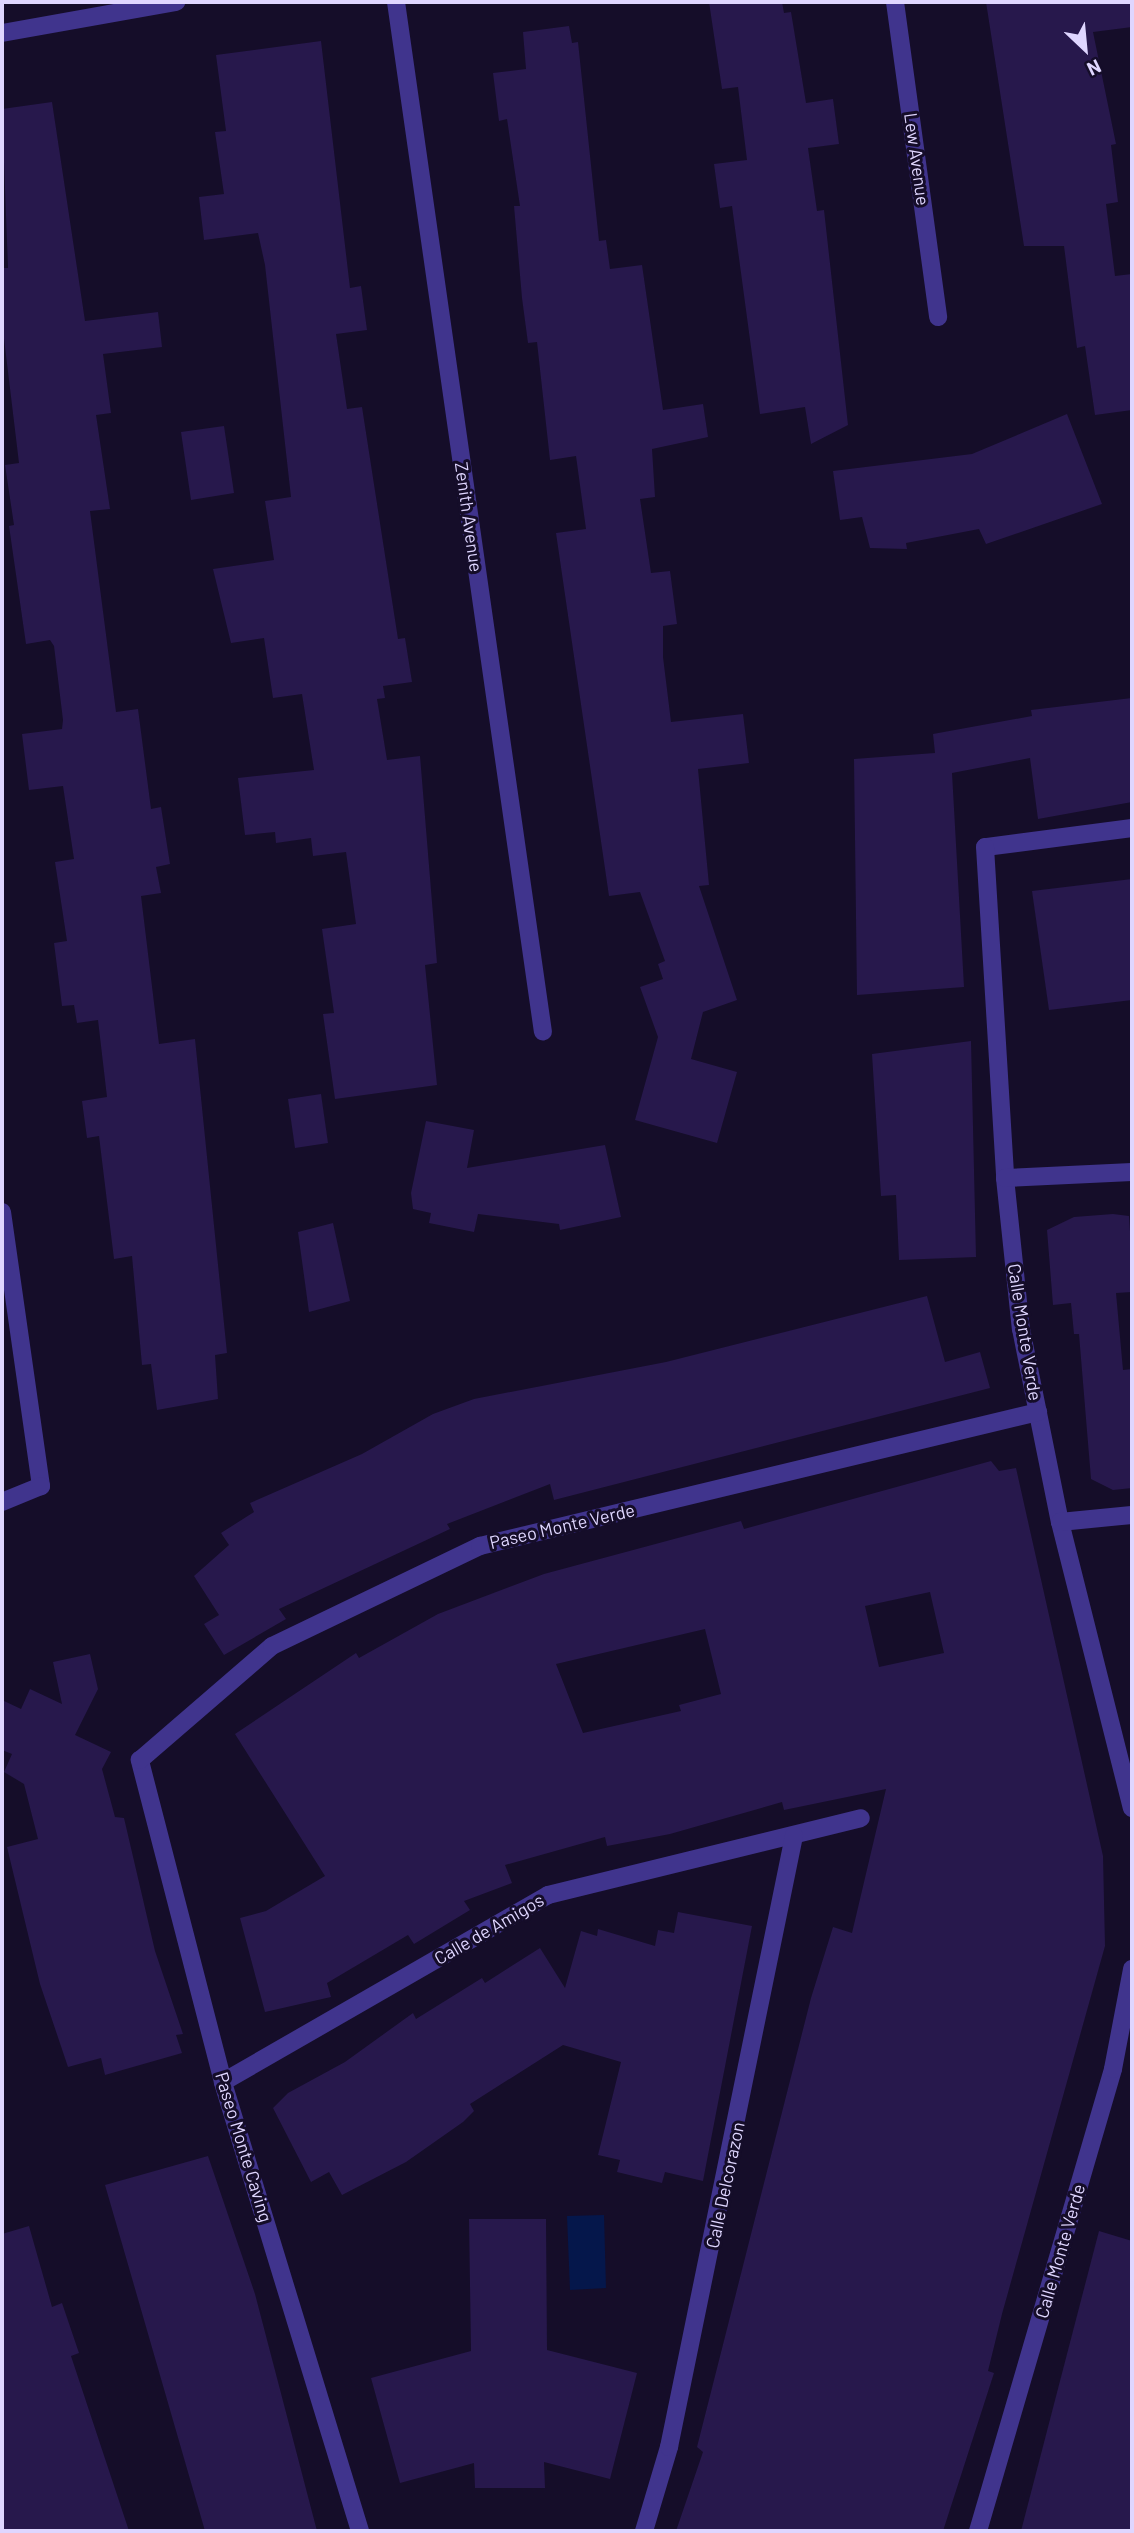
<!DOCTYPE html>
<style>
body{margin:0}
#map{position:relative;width:1134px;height:2533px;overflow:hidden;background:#150d29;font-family:Barlow,sans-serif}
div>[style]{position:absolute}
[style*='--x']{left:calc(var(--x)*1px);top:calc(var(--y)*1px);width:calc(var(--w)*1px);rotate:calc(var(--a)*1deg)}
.water>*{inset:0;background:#05174b}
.building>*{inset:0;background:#27184c}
.lane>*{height:18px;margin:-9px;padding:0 9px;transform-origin:9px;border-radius:9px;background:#40348d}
.street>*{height:18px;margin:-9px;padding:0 9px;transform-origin:9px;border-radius:9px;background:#40348d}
span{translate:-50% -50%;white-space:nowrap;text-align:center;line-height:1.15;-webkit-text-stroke:6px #150d29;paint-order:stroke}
.street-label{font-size:18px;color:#dfd6ff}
.frame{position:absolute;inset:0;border:4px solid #dfd6ff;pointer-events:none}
.north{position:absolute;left:1050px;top:14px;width:70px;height:70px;-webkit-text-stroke:5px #150d29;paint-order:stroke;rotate:154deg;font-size:19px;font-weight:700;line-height:28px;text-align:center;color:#dfd6ff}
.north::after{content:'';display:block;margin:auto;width:24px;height:32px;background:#dfd6ff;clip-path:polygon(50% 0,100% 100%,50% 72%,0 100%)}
</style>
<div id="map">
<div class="water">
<i style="clip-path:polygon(604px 2215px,606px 2288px,570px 2290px,567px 2216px)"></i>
</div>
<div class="building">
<i style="clip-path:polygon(709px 2px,782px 2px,784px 13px,791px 12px,806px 103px,833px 99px,839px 144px,808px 148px,817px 211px,824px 210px,848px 425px,811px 444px,805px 407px,760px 414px,732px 206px,720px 208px,714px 164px,747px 160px,738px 87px,722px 89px)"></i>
<i style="clip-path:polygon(986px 2px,1132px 2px,1132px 27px,1093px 32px,1116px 144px,1111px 145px,1118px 202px,1106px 204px,1115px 276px,1132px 274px,1132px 410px,1095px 415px,1085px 346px,1077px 348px,1064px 246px,1024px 246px)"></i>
<i style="clip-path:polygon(569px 26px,572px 43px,578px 42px,599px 241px,606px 240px,610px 269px,642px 265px,663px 410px,703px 404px,708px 437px,652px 449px,655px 497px,640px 499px,651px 573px,670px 571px,677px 624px,663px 626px,663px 657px,671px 722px,743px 714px,749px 763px,698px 769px,709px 885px,699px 886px,737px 1000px,703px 1012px,691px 1059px,737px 1072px,717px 1143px,635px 1120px,658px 1037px,640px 987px,663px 979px,658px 964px,665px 961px,640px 892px,609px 896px,556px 533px,586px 529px,576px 456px,550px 460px,537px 342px,528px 343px,522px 298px,514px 206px,520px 206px,507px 119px,499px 121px,493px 73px,526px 69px,523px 32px)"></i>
<i style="clip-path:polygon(321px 41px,350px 288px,361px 286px,367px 330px,336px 334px,347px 409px,362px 407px,398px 639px,405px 638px,412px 682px,383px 686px,385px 698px,377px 699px,387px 760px,420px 756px,437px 963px,425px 965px,437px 1085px,335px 1099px,323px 1014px,334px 1013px,322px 929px,356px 924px,346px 852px,313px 856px,311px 838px,276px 843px,275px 832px,245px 835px,238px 778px,314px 770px,302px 694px,273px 698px,264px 638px,231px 643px,213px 569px,274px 560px,265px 501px,291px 497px,265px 265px,258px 233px,204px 240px,199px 197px,224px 194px,215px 132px,226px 131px,216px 55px)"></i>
<i style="clip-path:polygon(52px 102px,85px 321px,158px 312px,162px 347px,103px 354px,111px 413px,96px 415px,110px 509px,90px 511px,116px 712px,138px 709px,151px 809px,161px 807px,170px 864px,156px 867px,161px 893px,141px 896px,159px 1044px,195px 1039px,227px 1353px,215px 1355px,218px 1399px,157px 1410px,151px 1364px,142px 1365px,132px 1256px,114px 1259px,99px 1136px,87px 1138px,82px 1101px,107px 1097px,98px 1020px,77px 1023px,74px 1005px,62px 1006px,54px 943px,67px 941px,55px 862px,74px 859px,63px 786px,29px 790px,22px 734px,62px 729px,63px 720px,54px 646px,50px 640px,26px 644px,9px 526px,14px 525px,5px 465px,19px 463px,2px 322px,2px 268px,8px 268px,2px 109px)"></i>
<i style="clip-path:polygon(1067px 414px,1102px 504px,986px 544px,979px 529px,906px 543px,907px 549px,870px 548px,862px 517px,840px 520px,833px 471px,972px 454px)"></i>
<i style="clip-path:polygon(224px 426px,234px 493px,191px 500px,181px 432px)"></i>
<i style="clip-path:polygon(1132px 698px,1132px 802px,1038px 819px,1030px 758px,952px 773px,964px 987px,857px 995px,854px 759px,935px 753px,933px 734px,1032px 716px,1031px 710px)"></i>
<i style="clip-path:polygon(1132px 879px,1132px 1000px,1049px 1010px,1032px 891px)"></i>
<i style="clip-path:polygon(971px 1041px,976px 1257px,899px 1260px,896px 1195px,881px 1196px,872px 1054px)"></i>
<i style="clip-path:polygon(321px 1094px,328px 1143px,295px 1148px,288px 1099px)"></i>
<i style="clip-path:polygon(426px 1121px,474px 1130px,467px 1168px,605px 1145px,621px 1217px,560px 1230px,559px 1224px,478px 1214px,474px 1232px,429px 1223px,431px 1213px,413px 1209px,411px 1193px)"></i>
<i style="clip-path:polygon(1113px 1214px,1129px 1216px,1132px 1263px,1132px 1292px,1116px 1293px,1123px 1370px,1132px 1369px,1132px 1488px,1113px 1490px,1091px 1479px,1079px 1334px,1074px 1334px,1071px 1303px,1053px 1305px,1047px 1230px,1074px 1217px)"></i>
<i style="clip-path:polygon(333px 1223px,350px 1301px,309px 1312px,298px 1232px)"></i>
<i style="clip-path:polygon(927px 1296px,945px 1362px,980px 1352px,990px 1388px,554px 1500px,550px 1484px,447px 1524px,450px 1529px,279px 1609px,286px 1619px,224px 1655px,204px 1624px,219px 1615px,194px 1576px,229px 1545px,221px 1533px,254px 1512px,250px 1503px,362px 1454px,433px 1414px,474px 1399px,666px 1362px)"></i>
<i style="clip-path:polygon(evenodd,991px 1461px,999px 1471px,1016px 1468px,1103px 1856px,1105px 1946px,1002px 2314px,988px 2371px,994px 2373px,943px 2531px,676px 2531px,703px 2452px,697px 2447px,811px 1998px,833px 1927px,852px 1933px,886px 1789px,784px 1810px,782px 1802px,670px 1834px,607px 1846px,605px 1837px,505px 1865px,512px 1883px,464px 1901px,470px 1910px,414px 1944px,408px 1935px,327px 1983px,331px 1997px,265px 2012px,240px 1918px,266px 1911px,325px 1876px,235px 1734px,356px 1653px,359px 1658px,438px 1614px,544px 1574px,741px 1521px,744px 1529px,991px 1461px,930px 1592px,944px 1653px,879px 1667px,865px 1606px,930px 1592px,991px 1461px,705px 1629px,721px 1694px,679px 1705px,681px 1711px,583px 1733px,556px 1664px,705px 1629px)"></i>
<i style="clip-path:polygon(90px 1654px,98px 1689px,75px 1735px,111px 1752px,102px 1769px,115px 1817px,124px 1818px,155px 1951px,183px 2034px,176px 2035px,182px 2053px,105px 2075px,101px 2058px,68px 2067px,40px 1984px,7px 1847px,38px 1839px,24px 1784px,4px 1772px,12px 1754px,2px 1750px,2px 1700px,21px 1709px,30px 1689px,62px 1704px,53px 1662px)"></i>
<i style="clip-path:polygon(678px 1912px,752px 1926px,703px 2181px,665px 2172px,662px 2183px,617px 2172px,620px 2160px,598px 2155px,621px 2062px,563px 2045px,470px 2104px,474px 2111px,463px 2122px,406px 2162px,342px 2195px,329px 2172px,311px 2182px,273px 2108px,288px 2093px,345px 2062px,413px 2013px,416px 2019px,482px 1978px,485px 1983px,540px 1948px,565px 1988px,581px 1931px,597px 1936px,598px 1929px,655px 1946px,658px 1930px,674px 1933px)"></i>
<i style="clip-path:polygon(208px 2156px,255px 2294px,317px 2531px,205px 2531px,127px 2261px,105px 2185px)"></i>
<i style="clip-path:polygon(469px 2219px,546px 2219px,547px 2350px,637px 2373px,610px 2479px,544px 2462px,545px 2488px,475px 2488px,474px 2463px,400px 2483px,371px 2378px,471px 2351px)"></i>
<i style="clip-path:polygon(29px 2226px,52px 2307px,62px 2303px,79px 2353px,71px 2356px,129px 2531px,2px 2531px,2px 2234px)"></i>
<i style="clip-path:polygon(1099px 2231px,1132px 2241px,1132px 2531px,1021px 2531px)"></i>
</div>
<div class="lane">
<i style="--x:1132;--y:828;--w:148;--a:172.6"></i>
<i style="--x:985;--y:847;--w:332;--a:86.5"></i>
<i style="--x:1005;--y:1178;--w:152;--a:84"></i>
<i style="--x:1021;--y:1329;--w:197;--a:78.6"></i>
<i style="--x:1060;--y:1522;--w:295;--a:75.9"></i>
<i style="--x:1005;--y:1178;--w:127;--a:-2.7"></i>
<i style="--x:1060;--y:1522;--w:72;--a:-5.6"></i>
<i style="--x:223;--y:2082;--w:375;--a:-29.9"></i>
<i style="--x:548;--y:1895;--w:322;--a:-13.8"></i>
<i style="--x:360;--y:2531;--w:469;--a:-107"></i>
<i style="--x:223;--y:2082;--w:333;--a:-104.5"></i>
<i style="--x:140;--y:1760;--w:174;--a:-40.8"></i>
<i style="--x:272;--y:1646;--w:231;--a:-25.7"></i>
<i style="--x:480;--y:1546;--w:574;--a:-13.5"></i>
<i style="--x:644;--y:2531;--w:88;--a:-73.4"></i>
<i style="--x:669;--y:2447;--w:624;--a:-78.44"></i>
<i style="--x:978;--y:2531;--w:481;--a:-73.7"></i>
<i style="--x:1113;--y:2069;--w:102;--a:-79.2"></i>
</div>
<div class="street">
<i style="--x:396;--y:2;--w:1040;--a:81.88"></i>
<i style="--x:895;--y:2;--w:318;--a:82.2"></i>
<i style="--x:2;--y:33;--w:177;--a:-10.1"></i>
<i style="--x:2;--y:1212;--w:277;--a:81.9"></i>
<i style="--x:41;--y:1486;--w:42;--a:157.7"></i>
</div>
<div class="street-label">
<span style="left:917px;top:159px;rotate:82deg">Lew Avenue</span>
<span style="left:469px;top:517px;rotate:82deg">Zenith Avenue</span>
<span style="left:1025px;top:1332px;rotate:81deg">Calle Monte Verde</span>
<span style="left:562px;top:1526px;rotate:-13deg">Paseo Monte Verde</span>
<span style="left:489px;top:1929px;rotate:-30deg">Calle de Amigos</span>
<span style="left:244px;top:2147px;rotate:73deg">Paseo Monte Caving</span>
<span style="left:725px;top:2185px;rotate:-78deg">Calle Delcorazon</span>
<span style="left:1060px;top:2251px;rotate:-74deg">Calle Monte Verde</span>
</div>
<div class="frame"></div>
<div class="north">N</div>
</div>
